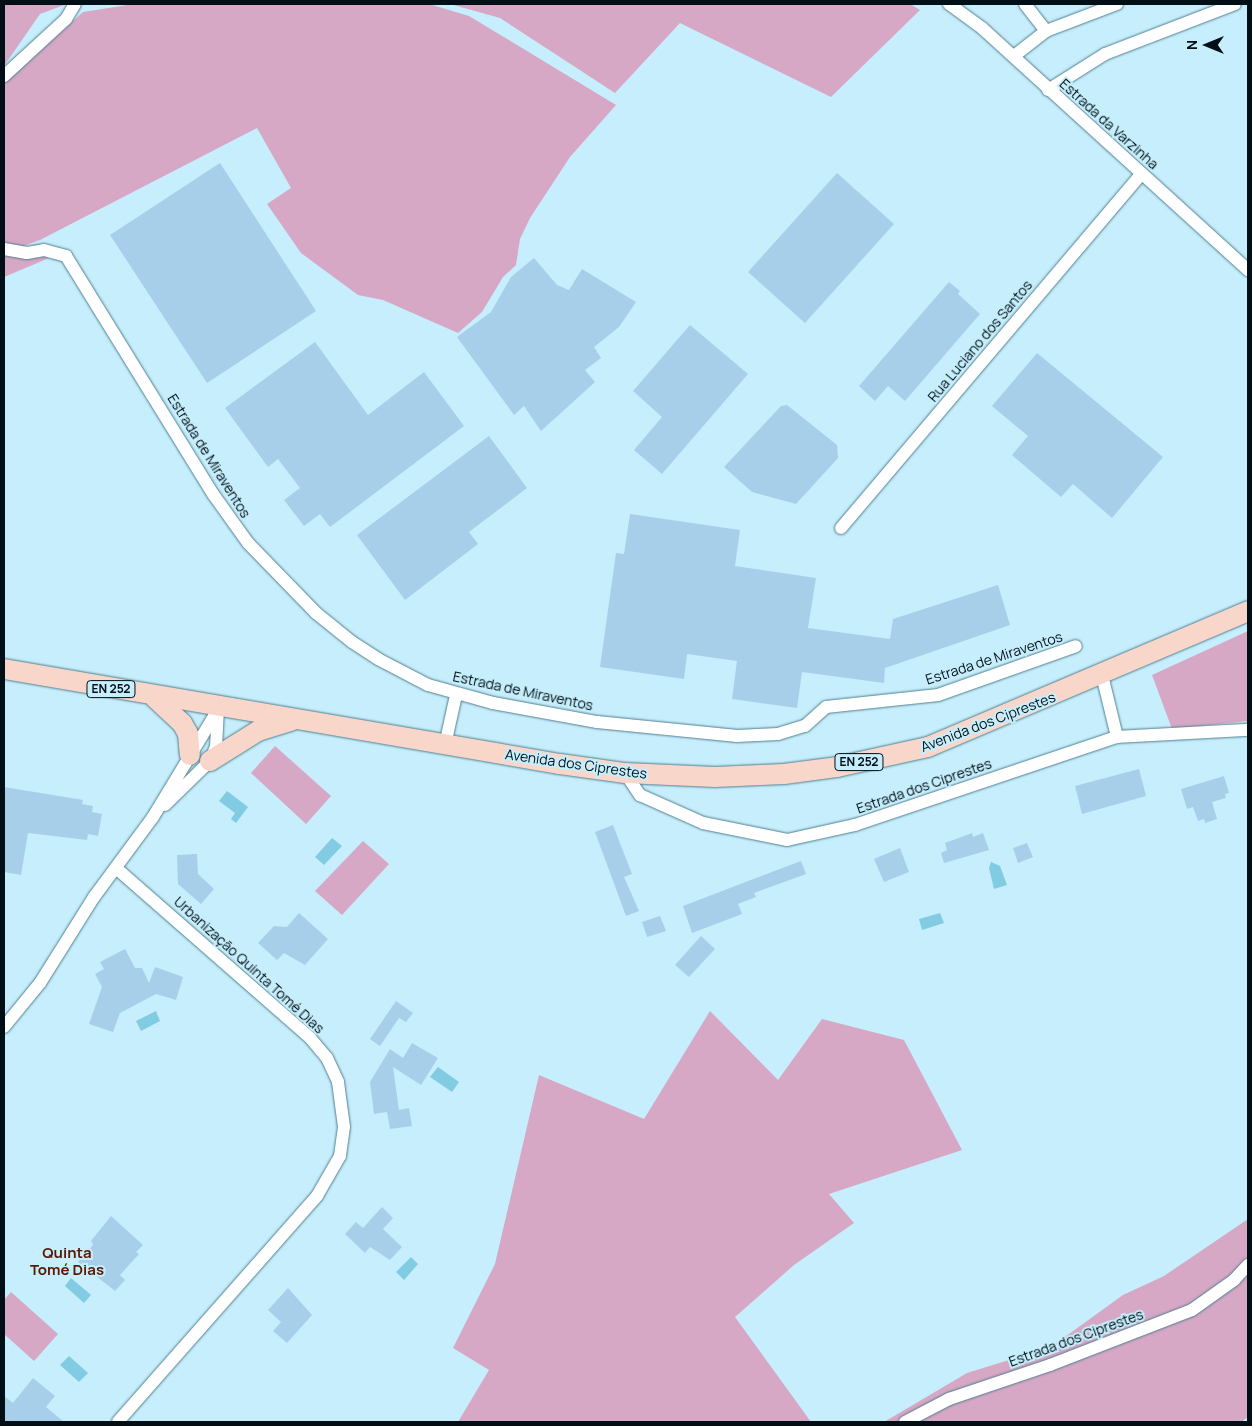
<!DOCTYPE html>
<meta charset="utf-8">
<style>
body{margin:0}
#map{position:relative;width:1252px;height:1426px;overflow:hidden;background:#c6eefc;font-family:Manrope,sans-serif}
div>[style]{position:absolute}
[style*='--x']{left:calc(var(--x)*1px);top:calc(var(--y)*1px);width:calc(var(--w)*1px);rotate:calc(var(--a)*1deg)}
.green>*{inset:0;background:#d6a8c5}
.water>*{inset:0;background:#81cbe3}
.building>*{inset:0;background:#a8cfea}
.roads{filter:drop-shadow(0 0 1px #507f8f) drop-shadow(0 0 1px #507f8f)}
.street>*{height:12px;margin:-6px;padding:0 6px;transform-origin:6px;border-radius:6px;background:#fff}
.primary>*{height:20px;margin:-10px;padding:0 10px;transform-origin:10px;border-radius:10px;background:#f8d6ca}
span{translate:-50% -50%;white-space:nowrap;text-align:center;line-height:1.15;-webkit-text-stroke:4px #c6eefc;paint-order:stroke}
.shield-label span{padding:1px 4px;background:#c6eefc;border:1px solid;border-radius:4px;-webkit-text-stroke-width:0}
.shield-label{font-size:12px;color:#000f15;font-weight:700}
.street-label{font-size:14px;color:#000f15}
.neighbourhood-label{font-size:15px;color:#581900;font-weight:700}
.frame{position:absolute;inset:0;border:5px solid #000f15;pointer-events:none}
.north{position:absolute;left:1182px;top:20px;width:50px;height:50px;-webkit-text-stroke:4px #c6eefc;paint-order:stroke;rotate:270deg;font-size:14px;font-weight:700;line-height:20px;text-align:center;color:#000f15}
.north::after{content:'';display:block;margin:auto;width:18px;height:22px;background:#000f15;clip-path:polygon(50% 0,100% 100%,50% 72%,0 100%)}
</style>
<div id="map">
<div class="green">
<i style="clip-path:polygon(4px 4px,67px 4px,40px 14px,4px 66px)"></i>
<i style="clip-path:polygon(134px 4px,429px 4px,469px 16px,616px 105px,570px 157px,530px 218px,520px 239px,516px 265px,503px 277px,482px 312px,458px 333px,383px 300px,358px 295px,301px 253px,267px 204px,291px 188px,257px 128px,40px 240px,4px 253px,4px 83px,83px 12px)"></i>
<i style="clip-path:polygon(450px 4px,910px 4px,920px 10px,831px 97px,680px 23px,615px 93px,500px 18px)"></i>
<i style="clip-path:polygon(37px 244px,49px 258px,4px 277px,4px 255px)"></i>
<i style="clip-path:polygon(1248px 631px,1248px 721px,1172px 729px,1152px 675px)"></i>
<i style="clip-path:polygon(275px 746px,331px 796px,306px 824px,251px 773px)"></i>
<i style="clip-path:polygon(363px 841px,389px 864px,342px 915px,315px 891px)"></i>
<i style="clip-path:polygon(710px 1011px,778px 1080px,822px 1019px,904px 1040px,962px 1150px,829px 1194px,854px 1223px,794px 1265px,735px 1317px,811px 1422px,458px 1422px,489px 1370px,453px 1348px,495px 1264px,539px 1075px,644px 1119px)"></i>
<i style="clip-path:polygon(1248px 1219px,1248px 1417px,1241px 1422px,884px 1422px,967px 1373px,1051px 1347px,1123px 1295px,1164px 1276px)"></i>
<i style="clip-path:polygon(11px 1292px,58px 1334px,34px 1361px,4px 1334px,4px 1300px)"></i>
</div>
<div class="water">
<i style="clip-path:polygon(227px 791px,248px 807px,236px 823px,231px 819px,235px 813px,219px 801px)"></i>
<i style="clip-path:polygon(332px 838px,342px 846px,324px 865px,315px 857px)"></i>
<i style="clip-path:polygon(991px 862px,1000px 866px,1007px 885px,994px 889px,989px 868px)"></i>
<i style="clip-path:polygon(940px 913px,944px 923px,922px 930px,919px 919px)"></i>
<i style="clip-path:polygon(156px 1011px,160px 1021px,141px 1031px,136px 1021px)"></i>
<i style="clip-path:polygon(438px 1067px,459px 1082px,452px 1092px,430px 1077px)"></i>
<i style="clip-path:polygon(411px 1257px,418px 1264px,404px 1280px,396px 1272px)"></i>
<i style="clip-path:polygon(71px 1278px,91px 1295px,84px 1303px,65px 1286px)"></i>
<i style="clip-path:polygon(69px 1356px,88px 1373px,79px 1382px,60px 1365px)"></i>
</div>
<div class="building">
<i style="clip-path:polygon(220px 163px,316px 311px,207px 383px,110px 235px)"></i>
<i style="clip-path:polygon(837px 173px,894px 224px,805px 323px,748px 272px)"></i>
<i style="clip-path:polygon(534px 258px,557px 285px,569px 290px,582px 269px,636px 302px,619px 327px,594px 347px,601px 358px,585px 370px,595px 382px,541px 431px,524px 406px,514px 415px,457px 337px,491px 312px,511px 277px)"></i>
<i style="clip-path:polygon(949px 282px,960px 291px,958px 294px,980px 314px,905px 401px,888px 386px,875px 401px,859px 386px)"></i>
<i style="clip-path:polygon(690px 325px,748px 374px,662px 474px,634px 450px,662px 417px,633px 391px)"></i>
<i style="clip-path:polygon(315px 342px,368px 415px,424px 372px,464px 426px,330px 527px,320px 514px,304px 526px,284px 500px,300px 488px,278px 459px,268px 467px,225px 408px)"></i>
<i style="clip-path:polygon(1037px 353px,1163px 457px,1112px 518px,1073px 484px,1061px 497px,1012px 455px,1028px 436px,992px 406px)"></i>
<i style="clip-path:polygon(787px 405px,837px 445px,838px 458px,796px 504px,752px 492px,724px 467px,781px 406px)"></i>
<i style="clip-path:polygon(489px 436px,527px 488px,469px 532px,478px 544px,405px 600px,357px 535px)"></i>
<i style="clip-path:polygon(630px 514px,740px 530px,735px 566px,816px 578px,808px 628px,890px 639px,893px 619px,998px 585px,1010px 625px,885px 668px,884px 683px,802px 672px,797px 708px,732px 699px,737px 661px,687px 654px,684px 679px,600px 667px,616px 553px,624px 554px)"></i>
<i style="clip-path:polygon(1139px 769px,1146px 796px,1082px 814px,1075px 786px)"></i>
<i style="clip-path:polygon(1224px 776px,1229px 793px,1225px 794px,1226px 798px,1212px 802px,1217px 819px,1205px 823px,1204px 819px,1198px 821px,1193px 807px,1187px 809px,1181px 789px)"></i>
<i style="clip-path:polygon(4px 787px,83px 800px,82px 804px,93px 806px,92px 812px,102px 814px,98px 836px,88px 834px,87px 840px,28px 833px,21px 875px,4px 872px)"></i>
<i style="clip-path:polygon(613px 825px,632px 874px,624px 877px,639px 911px,626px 916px,595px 832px)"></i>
<i style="clip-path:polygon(972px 833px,973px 837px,983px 833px,989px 850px,944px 863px,941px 853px,947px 850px,945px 843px)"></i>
<i style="clip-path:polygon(1027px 843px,1033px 857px,1018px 863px,1013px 848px)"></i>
<i style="clip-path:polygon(900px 848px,909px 872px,884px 882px,874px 859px)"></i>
<i style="clip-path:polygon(197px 854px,198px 874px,214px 889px,201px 904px,178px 884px,177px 855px)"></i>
<i style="clip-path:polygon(801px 861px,806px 874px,754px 893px,756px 897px,738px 904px,742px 914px,692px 933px,683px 906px)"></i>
<i style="clip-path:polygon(299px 913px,328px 939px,305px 965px,284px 953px,277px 960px,258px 943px,274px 926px,287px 927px)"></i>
<i style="clip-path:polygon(660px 916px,666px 931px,647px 937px,642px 922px)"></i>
<i style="clip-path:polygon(701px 936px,715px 949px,689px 977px,675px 965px)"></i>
<i style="clip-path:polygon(125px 949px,135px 968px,142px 968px,149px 983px,155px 967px,183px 977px,176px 1000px,156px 994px,120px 1013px,113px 1032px,89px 1024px,102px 987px,95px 974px,104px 969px,100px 962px)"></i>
<i style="clip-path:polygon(396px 1001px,413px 1013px,406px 1022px,399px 1018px,380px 1046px,370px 1039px)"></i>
<i style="clip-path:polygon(412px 1043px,438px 1058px,421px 1085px,393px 1067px,399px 1110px,409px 1108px,412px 1126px,390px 1129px,387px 1112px,374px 1114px,370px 1082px,390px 1049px,403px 1058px)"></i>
<i style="clip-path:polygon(382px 1207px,393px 1218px,383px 1229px,402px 1247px,390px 1260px,370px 1247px,365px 1253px,345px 1234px,356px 1222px,363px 1228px)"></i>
<i style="clip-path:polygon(111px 1216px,143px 1245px,136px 1252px,139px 1254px,120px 1275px,125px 1280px,115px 1291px,78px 1262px,93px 1245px,91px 1241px)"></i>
<i style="clip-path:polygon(288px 1288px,312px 1315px,287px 1343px,273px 1331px,281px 1322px,268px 1310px)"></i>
<i style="clip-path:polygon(33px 1378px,55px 1396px,46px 1407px,64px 1422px,4px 1422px,4px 1396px,13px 1403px)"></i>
</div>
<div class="roads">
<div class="street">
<i style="--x:949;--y:4;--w:41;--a:36"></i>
<i style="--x:982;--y:28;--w:360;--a:42.3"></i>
<i style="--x:1046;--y:31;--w:76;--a:-20.8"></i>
<i style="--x:1014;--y:56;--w:41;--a:-38"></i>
<i style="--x:1046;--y:31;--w:34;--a:-128"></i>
<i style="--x:4;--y:76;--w:84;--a:-42.6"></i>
<i style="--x:66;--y:19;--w:17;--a:-59"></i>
<i style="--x:1048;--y:90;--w:67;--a:-32.3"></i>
<i style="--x:1105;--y:54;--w:139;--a:-21"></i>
<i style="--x:4;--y:249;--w:23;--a:10"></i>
<i style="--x:27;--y:253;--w:17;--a:-10"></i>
<i style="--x:44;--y:250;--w:23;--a:15"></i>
<i style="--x:66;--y:256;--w:280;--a:58.3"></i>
<i style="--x:213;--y:494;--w:60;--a:54.5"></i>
<i style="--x:248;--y:543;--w:98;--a:45.8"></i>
<i style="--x:316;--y:613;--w:46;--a:38.9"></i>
<i style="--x:352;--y:642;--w:31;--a:33"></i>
<i style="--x:378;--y:659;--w:56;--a:27.5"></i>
<i style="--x:428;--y:685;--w:67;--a:15.5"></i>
<i style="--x:493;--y:703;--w:106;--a:10.4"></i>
<i style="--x:597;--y:722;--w:141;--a:5.7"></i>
<i style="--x:737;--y:736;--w:41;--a:-2.8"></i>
<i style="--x:778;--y:734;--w:28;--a:-17"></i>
<i style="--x:805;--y:726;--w:28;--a:-42"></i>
<i style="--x:826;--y:707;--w:113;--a:-6.1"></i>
<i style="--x:938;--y:695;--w:146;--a:-19.5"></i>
<i style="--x:841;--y:528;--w:465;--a:-49.7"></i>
<i style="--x:1102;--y:675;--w:64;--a:76.4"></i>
<i style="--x:445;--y:745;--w:51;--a:-77.6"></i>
<i style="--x:625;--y:773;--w:27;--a:56"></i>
<i style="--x:640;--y:795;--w:69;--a:24"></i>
<i style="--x:703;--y:823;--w:86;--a:11.4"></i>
<i style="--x:787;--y:840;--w:70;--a:-12.4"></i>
<i style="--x:855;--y:825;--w:276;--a:-18.6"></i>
<i style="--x:1117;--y:737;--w:131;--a:-3.1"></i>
<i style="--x:165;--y:805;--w:63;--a:-44.4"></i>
<i style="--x:210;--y:761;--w:15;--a:-67"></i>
<i style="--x:216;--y:747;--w:37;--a:-87"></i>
<i style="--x:116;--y:868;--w:259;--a:41.2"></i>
<i style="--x:311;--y:1039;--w:25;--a:50"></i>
<i style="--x:327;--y:1058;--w:26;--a:65"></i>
<i style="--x:338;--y:1082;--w:45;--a:82.4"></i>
<i style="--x:344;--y:1127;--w:29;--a:98"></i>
<i style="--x:340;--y:1156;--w:46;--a:119.9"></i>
<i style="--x:317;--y:1196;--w:301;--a:131.4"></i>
<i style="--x:4;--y:1027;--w:57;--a:-50.7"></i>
<i style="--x:40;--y:983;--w:102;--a:-57.9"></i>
<i style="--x:94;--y:897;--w:99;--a:-53.6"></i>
<i style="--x:153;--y:817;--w:127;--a:-58.8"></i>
<i style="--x:905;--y:1422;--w:50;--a:-27.6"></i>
<i style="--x:949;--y:1399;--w:107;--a:-18.6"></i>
<i style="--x:1050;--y:1365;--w:152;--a:-21.2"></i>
<i style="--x:1192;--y:1310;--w:52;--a:-35.5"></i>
<i style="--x:1234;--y:1280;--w:21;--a:-47"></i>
</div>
<div class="primary">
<i style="--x:4;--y:669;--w:564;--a:9.7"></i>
<i style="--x:560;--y:764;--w:66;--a:7.9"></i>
<i style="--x:625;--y:773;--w:90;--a:2.5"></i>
<i style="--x:715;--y:777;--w:69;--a:-2.5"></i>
<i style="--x:784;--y:774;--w:53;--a:-7.5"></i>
<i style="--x:837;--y:767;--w:93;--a:-12.4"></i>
<i style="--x:928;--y:747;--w:348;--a:-23"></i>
<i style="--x:155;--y:698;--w:37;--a:43"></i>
<i style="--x:182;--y:723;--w:13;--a:61"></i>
<i style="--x:188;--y:734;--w:21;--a:85"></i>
<i style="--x:210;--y:761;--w:57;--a:-32"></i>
<i style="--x:258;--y:731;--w:34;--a:-17"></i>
</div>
</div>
<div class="shield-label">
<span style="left:111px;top:689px">EN 252</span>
<span style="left:859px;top:762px">EN 252</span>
</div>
<div class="street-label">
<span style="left:1109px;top:124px;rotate:42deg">Estrada da Varzinha</span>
<span style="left:980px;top:341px;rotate:-50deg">Rua Luciano dos Santos</span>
<span style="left:209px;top:456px;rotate:58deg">Estrada de Miraventos</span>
<span style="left:994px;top:658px;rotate:-18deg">Estrada de Miraventos</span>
<span style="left:523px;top:691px;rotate:12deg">Estrada de Miraventos</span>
<span style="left:988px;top:722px;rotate:-21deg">Avenida dos Ciprestes</span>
<span style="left:576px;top:764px;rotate:8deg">Avenida dos Ciprestes</span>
<span style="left:924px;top:786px;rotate:-19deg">Estrada dos Ciprestes</span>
<span style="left:249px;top:965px;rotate:42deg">Urbanização Quinta Tomé Dias</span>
<span style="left:1076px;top:1338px;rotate:-20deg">Estrada dos Ciprestes</span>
</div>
<div class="neighbourhood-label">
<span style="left:67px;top:1261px">Quinta<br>Tomé Dias</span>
</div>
<div class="frame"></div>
<div class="north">N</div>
</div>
